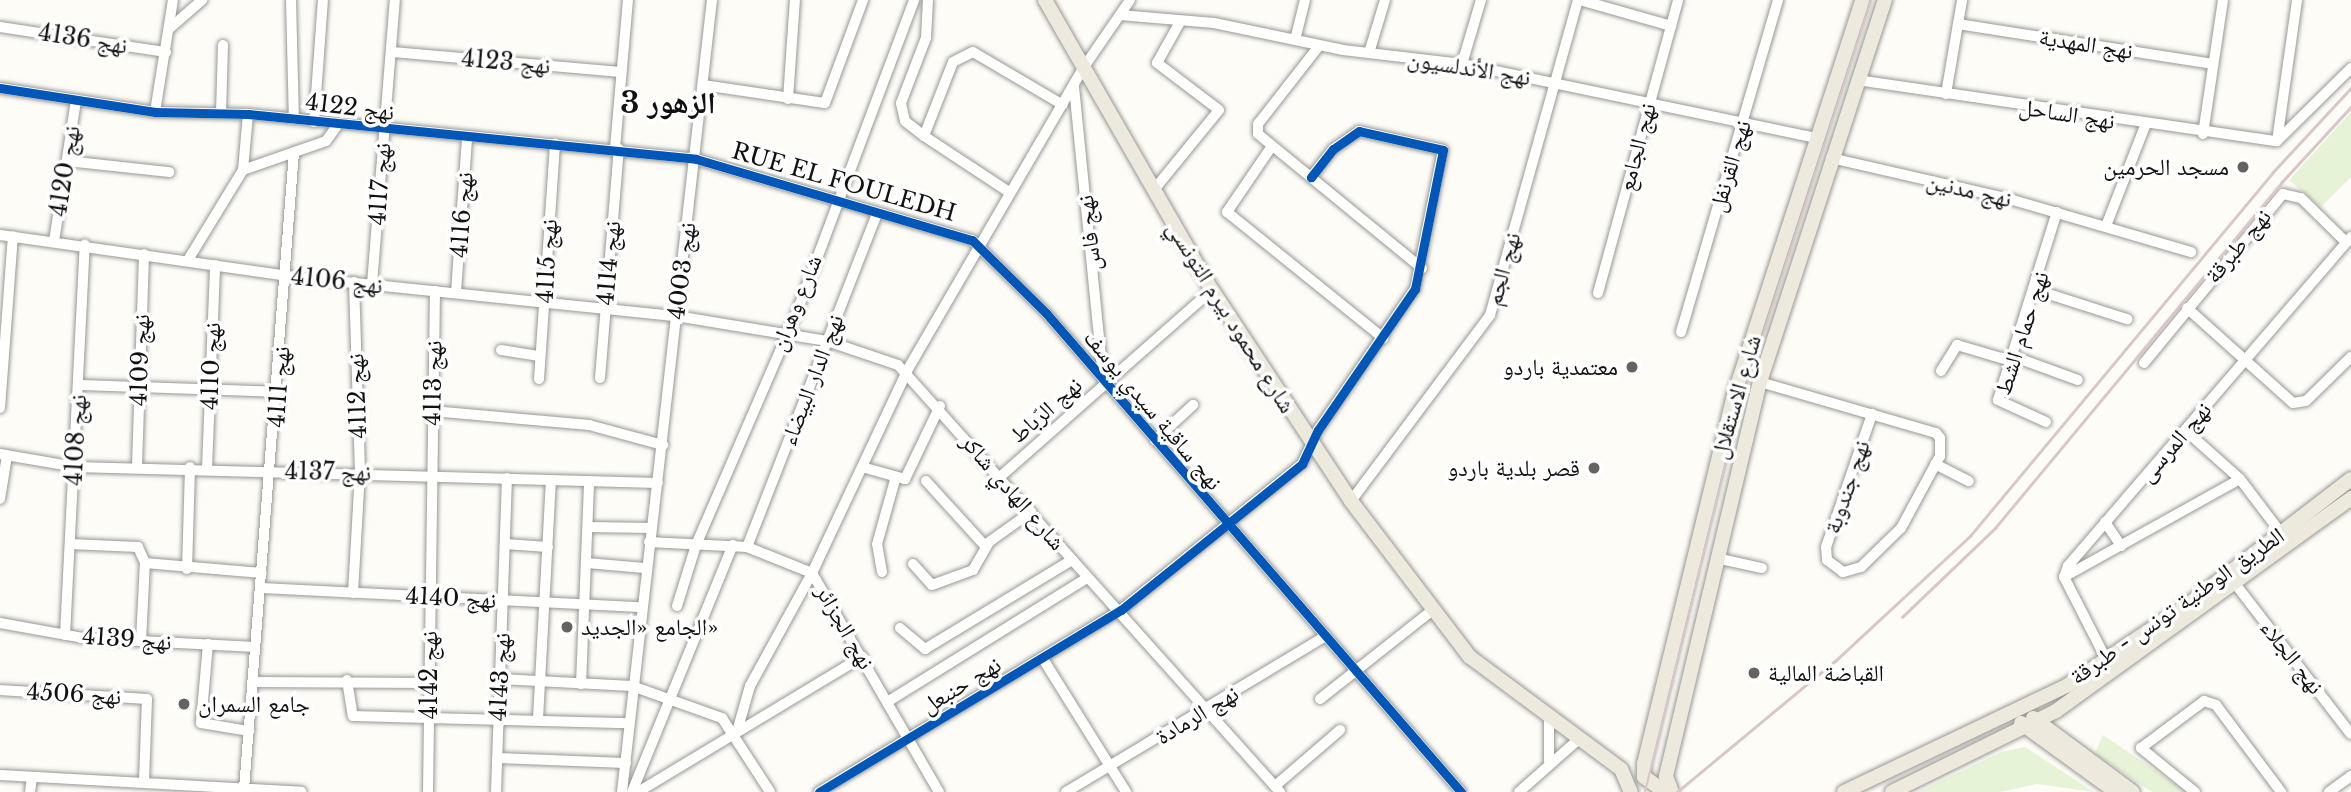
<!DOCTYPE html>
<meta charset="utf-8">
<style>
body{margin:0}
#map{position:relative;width:2351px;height:792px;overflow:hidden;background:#fdfcf7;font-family:"Libre Baskerville","Noto Naskh Arabic",serif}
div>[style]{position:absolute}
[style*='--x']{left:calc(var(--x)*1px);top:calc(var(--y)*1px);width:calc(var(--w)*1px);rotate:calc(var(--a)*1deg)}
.green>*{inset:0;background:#e7f3d7}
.roads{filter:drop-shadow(0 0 2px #979795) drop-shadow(0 0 2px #979795)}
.minor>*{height:10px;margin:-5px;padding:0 5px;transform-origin:5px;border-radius:5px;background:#fffffe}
.major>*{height:14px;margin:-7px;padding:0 7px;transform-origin:7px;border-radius:7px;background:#ede9dc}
.tram>*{height:2px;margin:-1px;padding:0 1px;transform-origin:1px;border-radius:1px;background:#d9c6c7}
.rail>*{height:2.5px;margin:-1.25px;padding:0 1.25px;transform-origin:1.25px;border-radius:1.25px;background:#d9c6c7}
.cycleway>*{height:9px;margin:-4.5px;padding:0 4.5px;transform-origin:4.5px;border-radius:4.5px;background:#0057b8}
.dots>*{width:19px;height:19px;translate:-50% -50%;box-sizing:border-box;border:4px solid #fff;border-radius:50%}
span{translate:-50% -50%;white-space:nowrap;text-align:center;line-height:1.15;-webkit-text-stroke:7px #fff;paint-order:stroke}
.street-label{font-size:23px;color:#111}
.poi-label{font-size:23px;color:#111}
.right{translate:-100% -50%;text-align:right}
.left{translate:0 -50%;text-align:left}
.district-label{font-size:30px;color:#111;font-weight:700}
</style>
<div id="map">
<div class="green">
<i style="clip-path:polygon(2351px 112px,2351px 177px,2321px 207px,2289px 180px)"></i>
<i style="clip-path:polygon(2103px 735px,2187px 792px,2152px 792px,2095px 754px)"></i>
<i style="clip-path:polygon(2025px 747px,2094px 792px,2037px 784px,2000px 792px,1918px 792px,2001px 752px)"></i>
</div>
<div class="roads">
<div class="minor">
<i style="--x:291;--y:0;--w:119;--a:88.6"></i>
<i style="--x:1580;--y:0;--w:95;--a:15.9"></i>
<i style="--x:1120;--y:15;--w:94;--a:4.9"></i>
<i style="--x:1214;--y:23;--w:132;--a:11.8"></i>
<i style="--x:1343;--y:50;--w:120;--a:6.7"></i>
<i style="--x:1462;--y:64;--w:361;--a:11.8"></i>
<i style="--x:1958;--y:24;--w:258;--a:8.9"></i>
<i style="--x:0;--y:27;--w:168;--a:8.6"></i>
<i style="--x:170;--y:28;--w:43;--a:-41.2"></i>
<i style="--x:1295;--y:40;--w:41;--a:-76"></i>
<i style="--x:1319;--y:46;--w:99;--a:128"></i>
<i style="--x:1258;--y:124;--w:10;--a:90"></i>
<i style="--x:1258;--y:134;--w:212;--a:39.3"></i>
<i style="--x:392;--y:52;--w:230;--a:5"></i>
<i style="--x:1369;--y:53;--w:55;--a:-73.2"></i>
<i style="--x:1462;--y:64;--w:67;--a:-73.5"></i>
<i style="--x:1857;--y:80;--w:424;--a:8.3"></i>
<i style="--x:703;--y:85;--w:123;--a:8.4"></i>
<i style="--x:825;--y:103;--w:110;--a:-69.7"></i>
<i style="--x:1074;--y:87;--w:294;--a:84.3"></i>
<i style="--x:0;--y:88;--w:157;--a:8.8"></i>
<i style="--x:155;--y:112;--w:93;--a:1.2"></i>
<i style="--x:248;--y:114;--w:450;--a:5.7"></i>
<i style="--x:696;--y:159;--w:288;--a:16.4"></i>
<i style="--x:972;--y:240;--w:104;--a:44.6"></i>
<i style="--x:1046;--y:313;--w:634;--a:49.09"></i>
<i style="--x:1946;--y:94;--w:95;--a:-80.3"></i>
<i style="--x:788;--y:99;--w:99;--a:-86"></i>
<i style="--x:155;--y:112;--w:113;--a:-80.9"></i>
<i style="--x:221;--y:113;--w:68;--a:-88.3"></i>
<i style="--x:314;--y:122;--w:122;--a:-85.8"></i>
<i style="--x:2203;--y:134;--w:135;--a:-81.5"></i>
<i style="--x:924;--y:136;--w:24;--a:-142"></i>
<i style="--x:905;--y:121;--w:18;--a:-103"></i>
<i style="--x:901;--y:103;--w:70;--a:-69"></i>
<i style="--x:926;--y:38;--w:38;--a:-87"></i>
<i style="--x:2277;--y:141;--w:142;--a:-81.9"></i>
<i style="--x:2277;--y:141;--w:104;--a:-44.6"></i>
<i style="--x:1272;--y:146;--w:80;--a:124.3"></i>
<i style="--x:1227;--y:212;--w:201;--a:38.9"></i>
<i style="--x:615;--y:148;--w:149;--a:-85"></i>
<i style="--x:1831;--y:158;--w:180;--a:12.9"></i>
<i style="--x:2006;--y:198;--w:193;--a:16.3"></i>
<i style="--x:67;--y:161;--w:103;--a:6.2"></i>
<i style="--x:243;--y:170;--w:56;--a:-84.9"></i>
<i style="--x:1153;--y:191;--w:104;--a:-50.8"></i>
<i style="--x:1219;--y:110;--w:78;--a:-142.8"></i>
<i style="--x:1157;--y:63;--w:47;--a:-60.7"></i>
<i style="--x:1009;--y:192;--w:102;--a:-146.6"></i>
<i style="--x:924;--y:136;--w:79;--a:-68.6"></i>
<i style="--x:953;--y:62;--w:22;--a:-27"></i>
<i style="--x:973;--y:52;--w:104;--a:30.5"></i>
<i style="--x:2106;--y:226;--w:107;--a:-68.7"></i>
<i style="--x:0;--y:235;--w:290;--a:8.1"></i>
<i style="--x:287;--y:276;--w:391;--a:5.9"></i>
<i style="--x:676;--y:316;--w:153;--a:9.4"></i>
<i style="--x:827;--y:341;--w:75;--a:18.7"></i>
<i style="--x:898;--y:365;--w:573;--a:48.18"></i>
<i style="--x:54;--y:241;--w:142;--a:-81.1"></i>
<i style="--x:188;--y:260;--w:105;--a:-58.6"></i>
<i style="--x:243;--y:170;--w:88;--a:-19.3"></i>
<i style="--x:326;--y:141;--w:17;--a:-54"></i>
<i style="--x:372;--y:284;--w:285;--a:-85.4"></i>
<i style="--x:2036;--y:290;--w:96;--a:17.7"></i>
<i style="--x:456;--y:292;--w:155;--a:-85.9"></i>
<i style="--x:1598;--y:293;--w:304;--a:-74.7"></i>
<i style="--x:2187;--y:308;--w:142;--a:41.9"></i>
<i style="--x:2293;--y:403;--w:13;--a:-9"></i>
<i style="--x:2306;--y:401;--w:63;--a:-44.4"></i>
<i style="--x:1681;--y:332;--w:346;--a:-73.7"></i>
<i style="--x:501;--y:350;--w:39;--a:9"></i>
<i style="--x:2012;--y:356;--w:70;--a:20"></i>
<i style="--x:2144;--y:363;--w:219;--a:-50.6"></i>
<i style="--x:2283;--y:194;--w:18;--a:13"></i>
<i style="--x:2301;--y:198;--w:63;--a:44.4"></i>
<i style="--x:1941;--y:371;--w:31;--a:-58"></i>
<i style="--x:1957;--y:345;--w:56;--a:16.5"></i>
<i style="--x:600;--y:378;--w:230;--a:-85.3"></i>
<i style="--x:539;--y:379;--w:236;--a:-86.1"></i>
<i style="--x:1760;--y:382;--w:183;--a:16.2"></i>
<i style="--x:1936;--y:433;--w:6;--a:51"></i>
<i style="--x:1940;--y:438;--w:18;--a:90"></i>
<i style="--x:1940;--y:456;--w:82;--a:118.4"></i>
<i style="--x:1901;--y:528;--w:56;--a:135.7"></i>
<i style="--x:1861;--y:567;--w:19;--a:164"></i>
<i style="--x:1843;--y:572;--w:20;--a:-143"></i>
<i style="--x:1827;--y:560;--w:13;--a:-94"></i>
<i style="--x:1826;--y:547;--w:141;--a:-70.9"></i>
<i style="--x:79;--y:385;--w:199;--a:2"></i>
<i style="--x:0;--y:408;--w:172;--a:-85.7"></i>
<i style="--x:432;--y:411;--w:158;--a:5.1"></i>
<i style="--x:589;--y:425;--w:77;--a:15.1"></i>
<i style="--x:2046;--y:422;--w:53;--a:-155.4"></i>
<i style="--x:1998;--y:400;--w:197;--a:-72.6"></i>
<i style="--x:2185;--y:430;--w:74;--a:41.7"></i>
<i style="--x:2240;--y:479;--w:68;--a:52.8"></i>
<i style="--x:1155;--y:440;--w:52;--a:-42.6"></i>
<i style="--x:0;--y:454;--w:76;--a:9.8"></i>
<i style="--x:75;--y:467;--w:583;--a:1.57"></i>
<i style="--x:1935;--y:464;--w:38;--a:27"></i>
<i style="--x:137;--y:466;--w:212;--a:-88.1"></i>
<i style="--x:862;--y:467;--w:45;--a:15.6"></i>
<i style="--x:905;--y:479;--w:81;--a:-64.4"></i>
<i style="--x:207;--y:468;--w:203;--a:-87.7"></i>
<i style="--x:1001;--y:476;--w:281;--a:-41.4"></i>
<i style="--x:926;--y:481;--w:89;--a:47.7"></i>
<i style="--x:0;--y:499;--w:44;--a:-80.8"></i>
<i style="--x:1351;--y:501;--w:232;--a:-53.2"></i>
<i style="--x:1490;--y:315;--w:327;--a:-74.4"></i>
<i style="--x:2105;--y:522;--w:29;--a:56"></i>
<i style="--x:588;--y:527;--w:63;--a:0.9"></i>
<i style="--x:649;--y:542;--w:98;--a:2.9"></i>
<i style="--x:747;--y:547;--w:70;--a:21.8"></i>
<i style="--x:812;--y:573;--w:253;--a:59.9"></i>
<i style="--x:70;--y:544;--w:68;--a:2.5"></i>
<i style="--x:138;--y:547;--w:17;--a:66"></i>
<i style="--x:145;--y:563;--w:117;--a:4.9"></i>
<i style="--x:505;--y:544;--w:43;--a:4"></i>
<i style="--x:747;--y:547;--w:358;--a:-68.7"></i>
<i style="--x:1716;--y:558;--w:47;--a:12.3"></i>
<i style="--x:587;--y:563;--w:57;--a:5"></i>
<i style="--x:913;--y:564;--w:28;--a:48"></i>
<i style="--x:932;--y:585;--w:44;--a:-20.1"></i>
<i style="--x:973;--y:570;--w:32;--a:-60"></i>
<i style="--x:989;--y:542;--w:52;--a:-35.5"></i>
<i style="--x:187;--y:569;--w:102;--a:-88.3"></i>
<i style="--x:882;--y:572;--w:28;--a:-100"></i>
<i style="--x:877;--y:544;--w:66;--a:-74.3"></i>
<i style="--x:2064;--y:577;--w:201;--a:-29.1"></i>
<i style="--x:2233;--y:581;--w:193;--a:52.4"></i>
<i style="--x:262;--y:588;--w:378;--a:2.9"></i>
<i style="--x:353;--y:593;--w:120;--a:-86.7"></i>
<i style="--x:360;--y:473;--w:191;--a:-91.8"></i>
<i style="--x:677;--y:606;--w:64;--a:-72.7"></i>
<i style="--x:696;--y:545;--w:257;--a:-66.6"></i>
<i style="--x:798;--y:309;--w:330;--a:-69.4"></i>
<i style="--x:0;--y:623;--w:84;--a:10.2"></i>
<i style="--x:83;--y:638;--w:172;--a:3"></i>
<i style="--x:900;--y:628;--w:33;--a:40"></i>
<i style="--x:925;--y:649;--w:172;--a:-31.2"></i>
<i style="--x:65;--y:635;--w:391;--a:-87.1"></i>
<i style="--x:141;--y:641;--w:78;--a:-87.1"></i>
<i style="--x:208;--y:644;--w:79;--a:95.1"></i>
<i style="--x:201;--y:723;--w:49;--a:9.5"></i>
<i style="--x:1043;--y:659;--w:157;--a:58"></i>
<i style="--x:2107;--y:661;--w:94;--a:-117.1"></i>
<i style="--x:2064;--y:577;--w:12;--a:-70"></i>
<i style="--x:2068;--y:566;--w:434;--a:-49.3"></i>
<i style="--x:500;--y:679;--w:132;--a:3"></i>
<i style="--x:632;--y:686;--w:96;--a:19.6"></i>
<i style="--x:722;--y:718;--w:88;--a:57"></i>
<i style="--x:347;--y:680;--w:36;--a:81"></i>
<i style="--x:353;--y:716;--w:275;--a:1.5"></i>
<i style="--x:252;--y:682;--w:178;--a:0.3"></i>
<i style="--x:581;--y:684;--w:203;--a:-87.7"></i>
<i style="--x:0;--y:690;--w:147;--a:3.5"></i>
<i style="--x:147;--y:699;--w:82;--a:92.1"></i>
<i style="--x:1320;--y:699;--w:145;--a:-38.3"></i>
<i style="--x:887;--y:702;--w:235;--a:-31.8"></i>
<i style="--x:538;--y:719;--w:239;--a:-86.9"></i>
<i style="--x:738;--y:728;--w:44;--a:-74.1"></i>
<i style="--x:750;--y:686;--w:129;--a:-61.2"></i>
<i style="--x:812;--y:573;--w:225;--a:-64.8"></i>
<i style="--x:908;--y:369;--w:350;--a:-59.8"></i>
<i style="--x:1084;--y:67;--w:81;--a:-55.5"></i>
<i style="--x:497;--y:758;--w:129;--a:2.2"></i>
<i style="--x:1549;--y:761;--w:42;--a:-90"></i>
<i style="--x:0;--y:775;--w:302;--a:3.2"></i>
<i style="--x:1275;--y:786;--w:86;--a:-40.7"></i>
<i style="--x:244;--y:789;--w:639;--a:-85.51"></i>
<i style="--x:30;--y:792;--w:15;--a:-82"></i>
<i style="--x:428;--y:792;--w:501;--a:-89.2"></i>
<i style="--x:496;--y:792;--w:314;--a:-88"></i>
<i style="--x:622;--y:792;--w:797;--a:-83.52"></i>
<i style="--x:632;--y:792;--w:267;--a:-67.8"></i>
<i style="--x:638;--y:792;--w:262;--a:-31.1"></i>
<i style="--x:819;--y:792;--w:353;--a:-31.1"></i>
<i style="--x:1121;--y:610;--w:233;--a:-38.9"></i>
<i style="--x:1302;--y:464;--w:38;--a:-65"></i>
<i style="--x:1318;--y:430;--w:171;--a:-55.5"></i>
<i style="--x:1415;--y:289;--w:142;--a:-78.6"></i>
<i style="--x:1443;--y:150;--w:86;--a:-167.3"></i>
<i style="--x:1359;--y:131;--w:32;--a:145"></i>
<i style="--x:1333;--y:149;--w:36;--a:128"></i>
<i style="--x:1066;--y:792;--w:303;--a:-31"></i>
<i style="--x:1519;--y:792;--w:80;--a:-41.5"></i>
<i style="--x:2195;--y:792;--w:70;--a:-140.8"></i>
<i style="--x:2141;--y:748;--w:79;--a:-36.7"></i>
<i style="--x:2204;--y:701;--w:13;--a:18"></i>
<i style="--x:2216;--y:705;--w:109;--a:53.2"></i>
<i style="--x:2329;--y:792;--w:27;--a:-36"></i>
</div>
<div class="major">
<i style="--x:1045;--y:0;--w:335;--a:60.1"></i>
<i style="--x:1212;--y:290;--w:253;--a:56.6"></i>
<i style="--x:1351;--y:501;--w:196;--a:52.7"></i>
<i style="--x:1470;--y:657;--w:188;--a:36.6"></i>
<i style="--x:1621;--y:769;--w:25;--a:67"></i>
<i style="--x:2033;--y:718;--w:124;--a:36.5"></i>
<i style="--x:2021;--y:723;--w:117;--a:36"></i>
<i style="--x:1665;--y:792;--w:26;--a:-144"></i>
<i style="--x:1644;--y:777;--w:13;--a:-90"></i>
<i style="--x:1644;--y:764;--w:380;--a:-76.3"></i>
<i style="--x:1734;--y:395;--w:415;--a:-72"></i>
<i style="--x:1672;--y:792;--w:17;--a:-111"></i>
<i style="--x:1666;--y:776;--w:405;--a:-76.6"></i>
<i style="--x:1760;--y:382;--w:402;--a:-71.9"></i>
<i style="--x:1844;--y:792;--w:248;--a:-25.5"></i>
<i style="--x:2068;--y:685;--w:147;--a:-33.9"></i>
<i style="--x:2190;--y:603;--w:203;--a:-37.6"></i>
<i style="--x:1892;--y:792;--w:183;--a:-26.3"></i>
<i style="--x:2056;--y:711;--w:364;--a:-35.8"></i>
</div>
</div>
<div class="tram">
<i style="--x:1645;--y:792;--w:394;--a:-76.2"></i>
<i style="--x:1739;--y:409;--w:430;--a:-72.1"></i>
</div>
<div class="rail">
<i style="--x:1902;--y:617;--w:129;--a:-43.7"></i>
<i style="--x:1995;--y:528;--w:448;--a:-50.3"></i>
<i style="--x:2281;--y:183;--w:103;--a:-47.4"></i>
<i style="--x:1677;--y:792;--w:205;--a:-39.7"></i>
<i style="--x:1835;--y:661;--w:184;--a:-42.8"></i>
<i style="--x:1970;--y:536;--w:472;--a:-50.2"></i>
<i style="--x:2272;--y:173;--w:116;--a:-47.1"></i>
</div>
<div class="cycleway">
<i style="--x:0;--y:88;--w:157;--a:8.8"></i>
<i style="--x:155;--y:112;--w:93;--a:1.2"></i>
<i style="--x:248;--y:114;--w:450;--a:5.7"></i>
<i style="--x:696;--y:159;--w:288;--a:16.4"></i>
<i style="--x:972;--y:240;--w:104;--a:44.6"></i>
<i style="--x:1046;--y:313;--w:634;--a:49.09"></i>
<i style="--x:819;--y:792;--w:353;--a:-31.1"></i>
<i style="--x:1121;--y:610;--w:233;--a:-38.9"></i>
<i style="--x:1302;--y:464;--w:38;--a:-65"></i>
<i style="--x:1318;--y:430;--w:171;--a:-55.5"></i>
<i style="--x:1415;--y:289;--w:142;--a:-78.6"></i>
<i style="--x:1443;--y:150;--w:86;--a:-167.3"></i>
<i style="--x:1359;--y:131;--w:32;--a:145"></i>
<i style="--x:1333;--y:149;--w:36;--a:128"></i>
</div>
<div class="dots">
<i style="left:2243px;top:167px;background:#646362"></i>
<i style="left:1632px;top:367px;background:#646362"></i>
<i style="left:1594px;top:468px;background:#646362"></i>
<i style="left:567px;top:627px;background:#646362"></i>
<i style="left:1754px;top:673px;background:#646362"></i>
<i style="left:184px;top:704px;background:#646362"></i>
</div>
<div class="street-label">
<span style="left:83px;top:39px;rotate:9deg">نهج 4136</span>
<span style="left:2086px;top:44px;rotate:9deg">نهج المهدية</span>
<span style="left:506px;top:62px;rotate:5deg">نهج 4123</span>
<span style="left:1469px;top:68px;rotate:9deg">نهج الأندلسيون</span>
<span style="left:350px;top:107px;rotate:7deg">نهج 4122</span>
<span style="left:2067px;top:114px;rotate:9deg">نهج الساحل</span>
<span style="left:1637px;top:147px;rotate:-75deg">نهج الجامع</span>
<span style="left:1730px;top:166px;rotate:-73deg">نهج القرنفل</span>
<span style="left:65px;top:171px;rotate:-81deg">نهج 4120</span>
<span style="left:844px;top:182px;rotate:16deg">RUE EL FOULEDH</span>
<span style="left:380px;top:184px;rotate:-86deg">نهج 4117</span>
<span style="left:1969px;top:190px;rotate:13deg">نهج مدنين</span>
<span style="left:462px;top:215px;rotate:-86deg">نهج 4116</span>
<span style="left:1089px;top:233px;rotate:-96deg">نهج فاس</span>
<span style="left:2238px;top:246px;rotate:-50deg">نهج طبرقة</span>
<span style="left:547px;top:261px;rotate:-87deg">نهج 4115</span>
<span style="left:609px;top:263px;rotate:-85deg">نهج 4114</span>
<span style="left:1503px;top:269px;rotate:-74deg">نهج الجم</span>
<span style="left:682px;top:271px;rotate:-83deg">نهج 4003</span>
<span style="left:337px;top:281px;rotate:6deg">نهج 4106</span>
<span style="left:796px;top:303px;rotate:-68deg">شارع وهران</span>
<span style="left:1231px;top:317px;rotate:58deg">شارع محمود بيرم التونسي</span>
<span style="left:2022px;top:333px;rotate:-72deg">نهج حمام الشط</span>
<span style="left:140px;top:360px;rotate:-88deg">نهج 4109</span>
<span style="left:211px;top:366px;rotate:-88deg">نهج 4110</span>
<span style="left:812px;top:380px;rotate:-69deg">نهج الدار البيضاء</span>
<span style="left:433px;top:383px;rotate:-89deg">نهج 4113</span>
<span style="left:279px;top:387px;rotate:-86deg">نهج 4111</span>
<span style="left:357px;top:396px;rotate:-92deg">نهج 4112</span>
<span style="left:1736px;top:397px;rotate:-74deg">شارع الاستقلال</span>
<span style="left:1046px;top:410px;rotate:-41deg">نهج الرّباط</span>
<span style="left:1153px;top:410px;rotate:50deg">نهج ساقية سيدي يوسف</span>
<span style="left:76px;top:440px;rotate:-87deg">نهج 4108</span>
<span style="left:2175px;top:442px;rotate:-49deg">نهج المرسى</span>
<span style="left:328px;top:472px;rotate:1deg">نهج 4137</span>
<span style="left:1847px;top:487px;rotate:-71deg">نهج جندوبة</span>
<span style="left:1013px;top:492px;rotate:49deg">شارع الهادي شاكر</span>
<span style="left:451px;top:598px;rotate:3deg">نهج 4140</span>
<span style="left:2177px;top:606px;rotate:-35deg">الطريق الوطنية تونس - طبرقة</span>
<span style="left:845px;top:627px;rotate:60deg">نهج الجزائر</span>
<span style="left:127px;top:639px;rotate:4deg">نهج 4139</span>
<span style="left:2292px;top:657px;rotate:52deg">نهج الجلاء</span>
<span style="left:429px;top:675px;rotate:-90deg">نهج 4142</span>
<span style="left:500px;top:677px;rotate:-87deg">نهج 4143</span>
<span style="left:961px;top:685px;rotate:-31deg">نهج حنبعل</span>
<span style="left:74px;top:694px;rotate:3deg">نهج 4506</span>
<span style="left:1197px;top:715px;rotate:-31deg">نهج الرمادة</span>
</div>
<div class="poi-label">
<span class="right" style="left:2229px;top:167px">مسجد الحرمين</span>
<span class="right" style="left:1618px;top:367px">معتمدية باردو</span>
<span class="right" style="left:1580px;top:468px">قصر بلدية باردو</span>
<span class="left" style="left:581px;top:627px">الجامع «الجديد»</span>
<span class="left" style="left:1768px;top:673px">القباضة المالية</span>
<span class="left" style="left:198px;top:704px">جامع السمران</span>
</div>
<div class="district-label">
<span style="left:668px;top:103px">الزهور 3</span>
</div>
</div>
